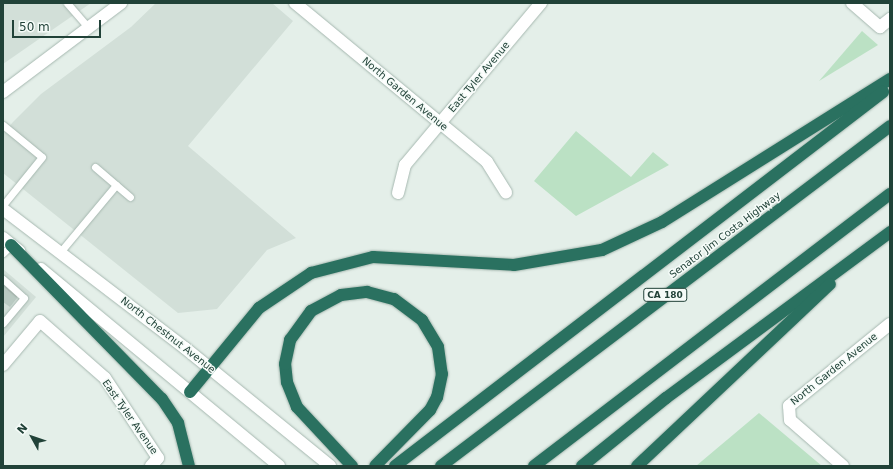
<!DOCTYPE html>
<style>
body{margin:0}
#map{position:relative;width:893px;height:469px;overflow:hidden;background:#e4efe9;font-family:"DejaVu Sans",sans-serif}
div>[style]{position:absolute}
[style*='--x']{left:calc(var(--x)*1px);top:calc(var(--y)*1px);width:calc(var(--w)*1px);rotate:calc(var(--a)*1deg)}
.built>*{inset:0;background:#d2dfd8}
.green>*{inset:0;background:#bbe1c4}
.shadow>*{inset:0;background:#0003}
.building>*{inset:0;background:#b9cac2}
.roads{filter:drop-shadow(0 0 1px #a6b8b0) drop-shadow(0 0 1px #a6b8b0)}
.service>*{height:7px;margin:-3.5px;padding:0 3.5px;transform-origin:3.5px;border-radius:3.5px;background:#fff}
.minor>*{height:12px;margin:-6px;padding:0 6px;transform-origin:6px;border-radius:6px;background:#fff}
.secondary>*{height:12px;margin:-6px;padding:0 6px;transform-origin:6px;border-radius:6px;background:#fff}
.motorway>*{height:12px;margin:-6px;padding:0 6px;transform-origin:6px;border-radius:6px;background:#2a7160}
span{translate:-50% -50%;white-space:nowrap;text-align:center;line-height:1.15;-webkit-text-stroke:3px #f5fbf8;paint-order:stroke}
.shield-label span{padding:1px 3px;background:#f5fbf8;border:1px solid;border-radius:3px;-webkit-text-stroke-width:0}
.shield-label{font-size:9px;color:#214238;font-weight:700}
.street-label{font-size:10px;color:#214238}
.frame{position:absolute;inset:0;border:4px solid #214238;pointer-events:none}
.north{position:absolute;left:12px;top:417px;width:40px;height:40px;-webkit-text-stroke:3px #f5fbf8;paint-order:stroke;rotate:310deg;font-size:11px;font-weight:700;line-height:16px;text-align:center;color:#214238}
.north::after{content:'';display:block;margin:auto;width:14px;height:18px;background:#214238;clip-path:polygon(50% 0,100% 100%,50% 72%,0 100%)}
.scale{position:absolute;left:12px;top:20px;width:89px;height:18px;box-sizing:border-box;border:2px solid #214238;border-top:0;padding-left:5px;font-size:12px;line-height:14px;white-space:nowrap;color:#214238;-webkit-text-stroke:3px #f5fbf8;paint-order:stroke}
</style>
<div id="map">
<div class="built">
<i style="clip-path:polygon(3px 3px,91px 3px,3px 64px)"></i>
<i style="clip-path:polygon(156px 3px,272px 3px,293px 21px,188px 146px,296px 238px,267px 250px,217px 309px,178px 313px,3px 173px,3px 134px,13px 122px,41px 94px,131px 27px)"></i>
<i style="clip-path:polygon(3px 269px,36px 297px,3px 337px)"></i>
</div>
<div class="green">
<i style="clip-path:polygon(862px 31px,878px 45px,819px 81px)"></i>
<i style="clip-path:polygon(576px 131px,631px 177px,653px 152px,669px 165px,576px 216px,534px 181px)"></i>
<i style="clip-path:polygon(759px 413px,822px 466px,696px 466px)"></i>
</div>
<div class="shadow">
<i style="clip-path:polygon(3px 281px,19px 295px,12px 303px,3px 300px)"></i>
</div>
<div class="building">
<i style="clip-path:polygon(3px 286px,17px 298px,10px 307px,3px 302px)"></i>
</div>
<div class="roads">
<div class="service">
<i style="--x:67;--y:3;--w:33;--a:49"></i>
<i style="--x:3;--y:125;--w:50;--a:39.4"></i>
<i style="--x:42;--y:157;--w:62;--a:129.1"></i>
<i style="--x:95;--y:167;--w:46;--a:40.6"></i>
<i style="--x:61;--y:251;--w:86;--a:-50.2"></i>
<i style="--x:3;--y:253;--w:11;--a:-45"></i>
<i style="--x:3;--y:279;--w:28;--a:42"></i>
<i style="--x:24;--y:298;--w:33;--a:130"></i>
</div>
<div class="minor">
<i style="--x:295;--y:3;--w:249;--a:39.6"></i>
<i style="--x:487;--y:162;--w:36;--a:58"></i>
<i style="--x:852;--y:3;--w:37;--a:41"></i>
<i style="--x:880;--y:27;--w:13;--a:-39"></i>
<i style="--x:398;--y:193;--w:29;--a:-76"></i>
<i style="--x:405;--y:165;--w:212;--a:-50"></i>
<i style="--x:3;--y:365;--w:57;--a:-49.9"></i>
<i style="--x:40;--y:321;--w:86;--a:41.2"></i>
<i style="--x:105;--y:378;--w:96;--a:56.5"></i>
<i style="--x:158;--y:458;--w:11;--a:131"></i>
<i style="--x:843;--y:466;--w:70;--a:-139"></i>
<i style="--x:790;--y:420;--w:14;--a:-94"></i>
<i style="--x:789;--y:406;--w:130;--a:-39.1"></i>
</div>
<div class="secondary">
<i style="--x:3;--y:92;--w:148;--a:-37"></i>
<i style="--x:3;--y:209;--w:229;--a:37.4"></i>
<i style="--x:185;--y:348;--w:187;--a:39.1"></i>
<i style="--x:3;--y:238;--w:21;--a:39"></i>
<i style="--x:41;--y:269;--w:309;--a:39.6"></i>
</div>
<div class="motorway">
<i style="--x:11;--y:245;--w:216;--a:45.6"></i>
<i style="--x:162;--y:399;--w:29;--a:56"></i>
<i style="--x:178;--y:423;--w:44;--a:75.7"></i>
<i style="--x:190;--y:392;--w:109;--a:-50.6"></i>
<i style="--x:259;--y:308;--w:63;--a:-33.9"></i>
<i style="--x:311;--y:273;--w:64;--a:-14.5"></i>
<i style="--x:373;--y:257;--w:141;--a:3.2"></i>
<i style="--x:514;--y:265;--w:89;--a:-9.7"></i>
<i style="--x:602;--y:250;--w:66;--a:-25"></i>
<i style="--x:662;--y:222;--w:269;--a:-32.1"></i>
<i style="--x:352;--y:466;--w:81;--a:-133"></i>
<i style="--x:297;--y:407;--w:27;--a:-112"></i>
<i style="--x:287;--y:382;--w:18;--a:-96"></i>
<i style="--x:285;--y:364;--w:25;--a:-78"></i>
<i style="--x:290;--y:340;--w:36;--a:-54"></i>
<i style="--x:311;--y:311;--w:34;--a:-28"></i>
<i style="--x:341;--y:295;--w:26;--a:-7"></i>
<i style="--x:367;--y:292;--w:28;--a:15"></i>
<i style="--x:394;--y:299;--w:35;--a:37"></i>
<i style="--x:422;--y:320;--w:31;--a:59"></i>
<i style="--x:438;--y:347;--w:27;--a:82"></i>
<i style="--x:442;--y:374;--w:24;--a:102"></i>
<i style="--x:437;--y:397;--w:15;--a:118"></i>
<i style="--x:430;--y:410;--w:78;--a:134.5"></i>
<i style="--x:395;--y:466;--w:615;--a:-37.47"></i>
<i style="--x:441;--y:466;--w:563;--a:-37.13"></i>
<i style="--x:534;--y:466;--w:448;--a:-37.4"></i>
<i style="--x:582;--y:466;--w:108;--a:-39"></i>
<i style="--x:666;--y:398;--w:279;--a:-36.5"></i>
<i style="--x:637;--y:466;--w:265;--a:-43.3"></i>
</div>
</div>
<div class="shield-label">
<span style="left:665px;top:295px">CA 180</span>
</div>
<div class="street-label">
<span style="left:479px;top:77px;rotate:-50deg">East Tyler Avenue</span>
<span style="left:405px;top:94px;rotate:40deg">North Garden Avenue</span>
<span style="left:725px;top:235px;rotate:-37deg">Senator Jim Costa Highway</span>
<span style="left:168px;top:335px;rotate:38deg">North Chestnut Avenue</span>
<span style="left:834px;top:369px;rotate:-39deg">North Garden Avenue</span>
<span style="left:130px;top:417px;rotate:55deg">East Tyler Avenue</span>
</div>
<div class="frame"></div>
<div class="north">N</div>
<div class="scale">50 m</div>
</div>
